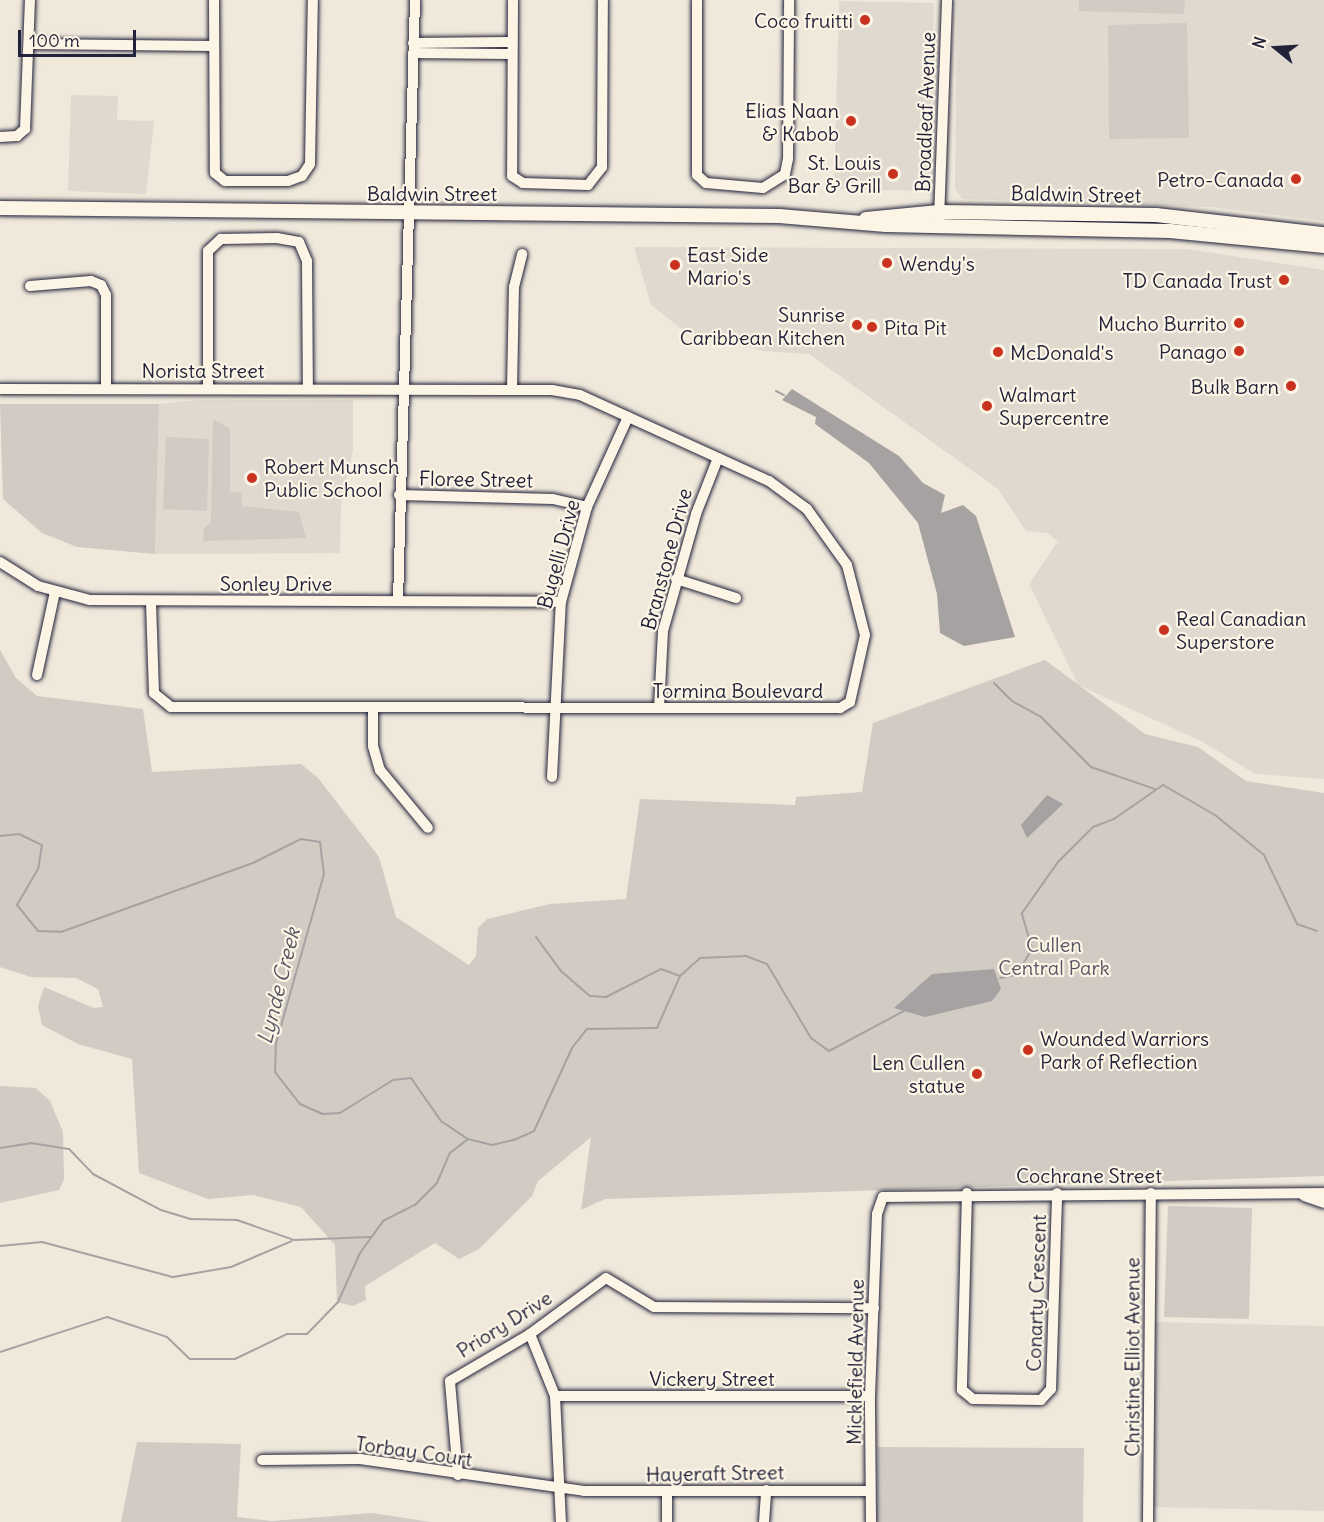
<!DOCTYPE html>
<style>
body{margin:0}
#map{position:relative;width:1324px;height:1522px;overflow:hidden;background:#efe8db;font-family:Delius,sans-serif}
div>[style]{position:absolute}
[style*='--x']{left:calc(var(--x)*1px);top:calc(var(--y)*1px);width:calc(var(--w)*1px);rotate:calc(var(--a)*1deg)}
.built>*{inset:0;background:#e0d9cf}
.green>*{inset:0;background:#d1cbc3}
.water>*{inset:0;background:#a6a2a2}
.stream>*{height:2px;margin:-1px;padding:0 1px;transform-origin:1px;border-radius:1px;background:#a6a2a2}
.roads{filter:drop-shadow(0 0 2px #22223b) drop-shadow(0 0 2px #22223b)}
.minor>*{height:10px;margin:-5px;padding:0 5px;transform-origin:5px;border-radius:5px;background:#fcf5e5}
.major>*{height:14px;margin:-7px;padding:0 7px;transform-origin:7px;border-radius:7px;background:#fcf5e5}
.dots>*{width:16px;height:16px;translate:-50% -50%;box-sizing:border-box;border:3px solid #fcf5e5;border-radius:50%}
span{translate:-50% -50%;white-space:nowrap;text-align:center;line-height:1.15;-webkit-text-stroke:4.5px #fcf5e5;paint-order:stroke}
.poi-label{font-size:20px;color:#22223b}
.right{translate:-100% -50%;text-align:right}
.left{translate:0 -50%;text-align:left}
.street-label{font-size:20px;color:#22223b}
.park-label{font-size:20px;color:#575564}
.water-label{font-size:21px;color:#575564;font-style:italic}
.north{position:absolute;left:1246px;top:18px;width:60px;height:60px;-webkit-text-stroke:4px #fcf5e5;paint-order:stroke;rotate:288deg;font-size:16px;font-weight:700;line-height:24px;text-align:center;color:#22223b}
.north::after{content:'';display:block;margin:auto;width:21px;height:27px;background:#22223b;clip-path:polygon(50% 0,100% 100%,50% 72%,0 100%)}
.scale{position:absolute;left:18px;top:30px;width:118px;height:27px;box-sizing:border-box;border:3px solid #22223b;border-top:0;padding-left:8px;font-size:18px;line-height:21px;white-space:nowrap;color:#22223b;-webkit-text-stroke:4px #fcf5e5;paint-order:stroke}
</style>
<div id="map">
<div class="built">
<i style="clip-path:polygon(957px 0,1324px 0,1324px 221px,1211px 207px,962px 199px,955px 188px)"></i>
<i style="clip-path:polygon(839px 1px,934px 3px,929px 191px,834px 189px)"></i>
<i style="clip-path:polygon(71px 95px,118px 96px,117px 120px,154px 121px,146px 194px,68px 191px)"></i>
<i style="clip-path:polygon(634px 247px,1187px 249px,1324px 270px,1324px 779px,1255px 774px,1203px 742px,1078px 685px,1029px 584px,1058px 541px,1047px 533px,1026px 531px,998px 489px,809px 354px,764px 351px,683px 330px,651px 305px)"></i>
<i style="clip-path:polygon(198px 400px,353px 400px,353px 450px,341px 505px,340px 553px,155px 554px,159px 404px)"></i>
<i style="clip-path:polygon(1155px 1322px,1324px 1326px,1324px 1511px,1151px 1507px)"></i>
</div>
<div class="green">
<i style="clip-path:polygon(1079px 0,1185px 0,1184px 14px,1079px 11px)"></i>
<i style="clip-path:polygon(1187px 23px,1189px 138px,1109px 139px,1108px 25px)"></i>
<i style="clip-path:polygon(0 404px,159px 404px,155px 554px,77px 547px,42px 533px,3px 499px)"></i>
<i style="clip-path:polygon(213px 419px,230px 429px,230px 492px,241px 492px,242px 506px,299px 512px,306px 538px,203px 541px,204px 528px,211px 522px)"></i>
<i style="clip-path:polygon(166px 437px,209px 439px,207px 511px,163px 509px)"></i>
<i style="clip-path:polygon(0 650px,16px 678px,37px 696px,143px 709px,152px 772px,301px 764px,318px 778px,379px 857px,396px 917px,469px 965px,476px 956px,478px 928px,487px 919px,550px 904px,626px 899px,640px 799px,795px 805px,796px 797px,862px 792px,873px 723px,1045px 660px,1145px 734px,1198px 747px,1246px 781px,1324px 793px,1324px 1176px,605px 1199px,581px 1210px,591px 1137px,538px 1181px,532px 1196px,479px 1249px,459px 1259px,435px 1243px,365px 1286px,366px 1300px,353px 1306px,337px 1302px,335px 1245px,301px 1207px,253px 1195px,208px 1199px,139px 1173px,132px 1059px,78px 1044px,42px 1025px,38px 1006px,44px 987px,94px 1008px,103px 1007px,98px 989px,76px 978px,31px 977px,0 967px)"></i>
<i style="clip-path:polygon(0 1086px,36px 1088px,50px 1101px,63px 1132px,64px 1179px,59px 1190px,0 1203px)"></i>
<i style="clip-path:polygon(1168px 1206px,1252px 1208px,1249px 1319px,1164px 1317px)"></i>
<i style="clip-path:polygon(137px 1442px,241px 1444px,237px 1517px,272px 1521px,372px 1513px,431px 1522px,121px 1522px)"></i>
<i style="clip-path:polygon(878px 1447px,1084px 1448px,1083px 1522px,877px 1522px)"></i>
</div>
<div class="water">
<i style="clip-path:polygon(792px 389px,899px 456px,923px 483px,945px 495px,941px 513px,963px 505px,976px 516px,1015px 637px,964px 646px,940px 633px,937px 594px,918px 523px,869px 463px,815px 424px,816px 417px,782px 400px)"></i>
<i style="clip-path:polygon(1047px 795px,1063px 804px,1027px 838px,1021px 825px)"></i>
<i style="clip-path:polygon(994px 969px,1001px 989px,992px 1001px,925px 1017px,894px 1008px,932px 974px)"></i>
</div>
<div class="stream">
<i style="--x:776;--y:391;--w:9;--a:27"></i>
<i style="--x:994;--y:683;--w:25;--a:45"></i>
<i style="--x:1012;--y:701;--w:33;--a:29"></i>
<i style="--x:1041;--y:717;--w:71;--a:45"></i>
<i style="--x:1091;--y:767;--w:68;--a:19"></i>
<i style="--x:0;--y:836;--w:19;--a:-6"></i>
<i style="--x:19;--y:834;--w:25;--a:26"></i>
<i style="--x:42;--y:845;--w:24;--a:99"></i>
<i style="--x:38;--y:869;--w:42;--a:120.3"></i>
<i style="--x:17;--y:905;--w:33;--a:51"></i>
<i style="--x:38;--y:931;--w:23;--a:2"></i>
<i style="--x:61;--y:932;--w:206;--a:-19.8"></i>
<i style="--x:255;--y:862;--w:51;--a:-26.6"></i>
<i style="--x:301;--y:839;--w:19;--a:9"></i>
<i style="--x:320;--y:842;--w:32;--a:83"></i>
<i style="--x:324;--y:874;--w:177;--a:105.8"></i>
<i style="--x:276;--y:1044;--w:28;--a:92"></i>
<i style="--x:275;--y:1072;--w:41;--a:52"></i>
<i style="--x:300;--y:1104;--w:24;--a:24"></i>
<i style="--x:322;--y:1114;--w:18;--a:-3"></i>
<i style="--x:340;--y:1113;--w:62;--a:-31.9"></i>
<i style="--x:393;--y:1080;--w:18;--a:-6"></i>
<i style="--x:411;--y:1078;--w:52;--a:55.1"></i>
<i style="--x:441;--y:1121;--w:32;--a:34"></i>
<i style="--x:468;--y:1139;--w:25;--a:14"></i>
<i style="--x:492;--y:1145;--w:23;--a:-13"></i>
<i style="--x:514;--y:1140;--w:22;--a:-24"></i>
<i style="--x:534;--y:1131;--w:91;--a:-65.4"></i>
<i style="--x:572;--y:1048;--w:24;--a:-52"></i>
<i style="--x:587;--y:1029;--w:70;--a:-0.8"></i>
<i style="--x:657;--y:1028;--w:57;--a:-66.1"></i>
<i style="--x:680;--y:976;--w:27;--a:-42"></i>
<i style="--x:700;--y:958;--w:46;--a:-2.5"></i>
<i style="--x:746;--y:956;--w:22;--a:21"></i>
<i style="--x:767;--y:964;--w:86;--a:59.3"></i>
<i style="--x:811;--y:1038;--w:22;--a:36"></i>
<i style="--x:829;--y:1051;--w:85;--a:-28.1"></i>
<i style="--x:536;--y:937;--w:42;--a:53.7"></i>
<i style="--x:561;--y:971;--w:38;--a:41"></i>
<i style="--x:590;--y:996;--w:16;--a:4"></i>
<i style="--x:606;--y:997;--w:62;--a:-27"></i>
<i style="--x:661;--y:969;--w:20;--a:20"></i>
<i style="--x:1000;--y:978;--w:16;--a:-11"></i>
<i style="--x:1016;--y:975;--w:31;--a:-58"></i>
<i style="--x:1032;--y:949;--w:37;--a:-106"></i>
<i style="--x:1022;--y:913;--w:62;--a:-54.8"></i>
<i style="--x:1058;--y:862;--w:49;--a:-45"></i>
<i style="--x:1093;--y:827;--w:22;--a:-21"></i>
<i style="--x:1114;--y:819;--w:60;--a:-34.8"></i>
<i style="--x:1163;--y:785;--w:60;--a:30"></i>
<i style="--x:1215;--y:815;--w:63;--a:39.2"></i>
<i style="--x:1264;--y:855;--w:76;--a:64.4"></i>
<i style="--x:1297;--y:924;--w:21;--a:19"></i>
<i style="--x:0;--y:1148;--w:31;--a:-9"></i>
<i style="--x:31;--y:1143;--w:38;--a:9"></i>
<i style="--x:69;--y:1149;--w:35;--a:46"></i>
<i style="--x:93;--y:1174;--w:77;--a:27.9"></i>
<i style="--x:161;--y:1210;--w:30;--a:17"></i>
<i style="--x:190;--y:1219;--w:47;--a:1.2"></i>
<i style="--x:237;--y:1220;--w:60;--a:19.3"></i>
<i style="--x:294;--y:1240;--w:76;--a:-2.3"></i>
<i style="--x:0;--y:1246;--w:42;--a:-5.4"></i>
<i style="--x:42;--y:1242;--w:136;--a:15"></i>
<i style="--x:173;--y:1277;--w:59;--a:-9.8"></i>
<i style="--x:231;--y:1267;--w:66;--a:-23.1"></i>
<i style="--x:0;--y:1352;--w:113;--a:-18.1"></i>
<i style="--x:107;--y:1317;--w:63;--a:18.4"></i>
<i style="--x:167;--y:1337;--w:32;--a:44"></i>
<i style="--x:190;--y:1359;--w:45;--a:0"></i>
<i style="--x:235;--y:1359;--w:58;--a:-25.7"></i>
<i style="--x:287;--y:1334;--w:20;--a:0"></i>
<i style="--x:307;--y:1334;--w:45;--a:-45.9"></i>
<i style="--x:338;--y:1302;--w:54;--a:-65.8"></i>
<i style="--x:360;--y:1253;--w:39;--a:-54"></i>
<i style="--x:383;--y:1221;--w:36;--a:-27"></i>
<i style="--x:415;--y:1205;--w:31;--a:-45"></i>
<i style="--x:437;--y:1183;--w:33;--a:-67"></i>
<i style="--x:450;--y:1153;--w:23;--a:-38"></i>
</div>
<div class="roads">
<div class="minor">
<i style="--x:214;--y:0;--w:173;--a:89.7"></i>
<i style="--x:215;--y:173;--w:13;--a:39"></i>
<i style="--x:225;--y:181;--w:63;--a:0"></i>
<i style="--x:288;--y:181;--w:15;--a:-20"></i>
<i style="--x:302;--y:176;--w:14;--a:-56"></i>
<i style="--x:310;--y:164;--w:164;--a:-89"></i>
<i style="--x:513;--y:0;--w:176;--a:90.3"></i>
<i style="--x:512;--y:176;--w:13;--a:32"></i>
<i style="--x:523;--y:183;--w:65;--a:1.8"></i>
<i style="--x:588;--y:185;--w:23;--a:-52"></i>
<i style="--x:602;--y:167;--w:167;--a:-89.7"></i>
<i style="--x:697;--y:0;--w:175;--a:90"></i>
<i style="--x:697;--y:175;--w:12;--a:42"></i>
<i style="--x:706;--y:183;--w:57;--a:5"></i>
<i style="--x:763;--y:188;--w:26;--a:-32"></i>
<i style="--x:785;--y:174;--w:15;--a:-79"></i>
<i style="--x:788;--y:159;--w:159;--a:-89.6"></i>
<i style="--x:413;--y:43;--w:98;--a:-0.6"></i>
<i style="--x:30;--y:44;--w:183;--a:0.6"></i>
<i style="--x:413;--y:53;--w:98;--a:0.6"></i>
<i style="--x:0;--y:137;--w:17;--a:-3"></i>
<i style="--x:17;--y:136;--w:11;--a:-41"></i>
<i style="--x:25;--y:129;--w:129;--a:-87.8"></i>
<i style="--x:939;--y:220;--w:220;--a:-87.9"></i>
<i style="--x:30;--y:286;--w:61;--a:-4.7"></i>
<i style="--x:91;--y:281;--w:11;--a:22"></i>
<i style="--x:101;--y:285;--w:11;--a:63"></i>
<i style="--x:106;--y:295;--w:93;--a:90"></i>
<i style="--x:208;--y:387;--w:136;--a:-90"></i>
<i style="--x:208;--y:251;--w:18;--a:-43"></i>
<i style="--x:221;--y:239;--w:56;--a:-1"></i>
<i style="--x:277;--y:238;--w:22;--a:10"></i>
<i style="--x:299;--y:242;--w:21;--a:67"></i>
<i style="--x:307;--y:261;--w:128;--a:89.6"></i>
<i style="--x:0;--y:389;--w:552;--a:0.1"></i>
<i style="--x:552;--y:390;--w:28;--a:10"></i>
<i style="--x:580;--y:395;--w:208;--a:24.5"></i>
<i style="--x:769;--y:481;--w:47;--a:36.4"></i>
<i style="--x:807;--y:509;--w:69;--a:54.5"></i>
<i style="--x:847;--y:565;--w:72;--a:75.6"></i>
<i style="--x:865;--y:635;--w:69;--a:102.6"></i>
<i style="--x:850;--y:702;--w:12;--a:149"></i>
<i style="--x:840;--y:708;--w:669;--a:-179.91"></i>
<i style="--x:171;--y:707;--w:22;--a:-141"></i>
<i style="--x:154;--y:693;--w:92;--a:-91.9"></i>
<i style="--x:512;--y:390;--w:103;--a:-88.9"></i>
<i style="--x:514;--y:287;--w:34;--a:-76"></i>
<i style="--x:399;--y:495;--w:154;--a:1.5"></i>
<i style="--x:553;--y:499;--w:35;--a:13"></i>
<i style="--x:0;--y:562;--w:45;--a:32.3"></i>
<i style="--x:38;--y:586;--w:54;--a:15.1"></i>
<i style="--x:90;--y:600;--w:471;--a:0.2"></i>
<i style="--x:676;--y:579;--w:63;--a:17.6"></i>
<i style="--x:398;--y:601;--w:601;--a:-88.38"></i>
<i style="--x:37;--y:675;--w:85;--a:-77.8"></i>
<i style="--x:373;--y:707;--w:39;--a:90"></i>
<i style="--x:373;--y:746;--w:25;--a:74"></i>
<i style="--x:380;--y:770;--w:75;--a:50.4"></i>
<i style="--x:659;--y:708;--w:77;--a:-87"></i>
<i style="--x:663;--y:631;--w:122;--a:-74.2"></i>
<i style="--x:696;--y:514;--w:60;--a:-68.6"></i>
<i style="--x:552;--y:777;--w:175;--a:-87.1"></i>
<i style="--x:561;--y:602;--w:98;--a:-74.7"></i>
<i style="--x:587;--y:507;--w:99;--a:-65.5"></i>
<i style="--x:967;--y:1193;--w:197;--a:91.5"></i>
<i style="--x:962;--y:1390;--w:14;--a:39"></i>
<i style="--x:973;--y:1399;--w:68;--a:0.8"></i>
<i style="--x:1041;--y:1400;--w:15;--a:-48"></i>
<i style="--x:1051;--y:1389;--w:196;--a:-88.2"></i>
<i style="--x:1304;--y:1196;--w:21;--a:19"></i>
<i style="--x:530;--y:1334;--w:67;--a:68"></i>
<i style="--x:555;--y:1396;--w:126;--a:87.3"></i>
<i style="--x:555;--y:1396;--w:315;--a:0"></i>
<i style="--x:262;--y:1460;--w:98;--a:-0.6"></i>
<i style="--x:360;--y:1459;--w:226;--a:8.1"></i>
<i style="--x:584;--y:1491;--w:286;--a:0"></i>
<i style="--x:458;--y:1475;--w:94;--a:-94.9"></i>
<i style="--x:450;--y:1381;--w:93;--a:-30.4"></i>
<i style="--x:530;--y:1334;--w:94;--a:-36.4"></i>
<i style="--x:606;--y:1278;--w:56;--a:31.1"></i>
<i style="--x:654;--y:1307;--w:220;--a:0.3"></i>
<i style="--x:667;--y:1522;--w:31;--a:-90"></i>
<i style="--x:764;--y:1522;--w:32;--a:-86"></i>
<i style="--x:871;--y:1522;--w:126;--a:-90.5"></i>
<i style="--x:870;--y:1396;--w:182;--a:-87.8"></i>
<i style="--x:877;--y:1214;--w:18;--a:-71"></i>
<i style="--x:883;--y:1197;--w:441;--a:-0.5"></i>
<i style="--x:1148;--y:1522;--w:329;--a:-89.5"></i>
</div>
<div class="major">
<i style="--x:0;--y:208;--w:779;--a:0.59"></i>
<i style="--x:779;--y:216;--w:107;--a:4.8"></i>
<i style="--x:886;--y:225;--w:284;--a:1.2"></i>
<i style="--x:1170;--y:231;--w:155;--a:5.6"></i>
<i style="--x:866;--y:219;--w:73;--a:-5.5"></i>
<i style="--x:939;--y:212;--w:217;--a:0.8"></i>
<i style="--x:1156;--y:215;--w:169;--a:6.5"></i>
</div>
</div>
<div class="dots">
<i style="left:865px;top:20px;background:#c8321e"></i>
<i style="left:851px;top:121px;background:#c8321e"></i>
<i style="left:893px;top:174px;background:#c8321e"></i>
<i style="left:1296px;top:179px;background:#c8321e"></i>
<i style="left:887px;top:263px;background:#c8321e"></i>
<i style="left:675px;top:265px;background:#c8321e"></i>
<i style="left:1284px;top:280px;background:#c8321e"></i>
<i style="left:1239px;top:323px;background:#c8321e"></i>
<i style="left:857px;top:325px;background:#c8321e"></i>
<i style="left:872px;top:327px;background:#c8321e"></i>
<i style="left:1239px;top:351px;background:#c8321e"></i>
<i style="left:998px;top:352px;background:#c8321e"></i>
<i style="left:1291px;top:386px;background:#c8321e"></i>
<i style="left:987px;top:406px;background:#c8321e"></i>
<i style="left:252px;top:478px;background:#c8321e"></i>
<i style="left:1164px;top:630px;background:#c8321e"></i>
<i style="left:1028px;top:1050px;background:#c8321e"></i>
<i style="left:977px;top:1074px;background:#c8321e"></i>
</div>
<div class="poi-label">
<span class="right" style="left:853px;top:20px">Coco fruitti</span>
<span class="right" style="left:839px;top:122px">Elias Naan<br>&amp; Kabob</span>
<span class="right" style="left:881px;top:174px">St. Louis<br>Bar &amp; Grill</span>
<span class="right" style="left:1284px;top:179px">Petro-Canada</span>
<span class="left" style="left:687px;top:266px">East Side<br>Mario's</span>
<span class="left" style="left:899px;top:263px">Wendy's</span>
<span class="right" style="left:1272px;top:280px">TD Canada Trust</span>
<span class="right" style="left:845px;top:326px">Sunrise<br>Caribbean Kitchen</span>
<span class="right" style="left:1227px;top:323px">Mucho Burrito</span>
<span class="left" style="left:884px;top:327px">Pita Pit</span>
<span class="right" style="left:1227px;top:351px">Panago</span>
<span class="left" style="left:1010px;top:352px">McDonald's</span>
<span class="right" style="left:1279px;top:386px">Bulk Barn</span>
<span class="left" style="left:999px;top:406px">Walmart<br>Supercentre</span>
<span class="left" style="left:264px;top:478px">Robert Munsch<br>Public School</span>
<span class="left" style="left:1176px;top:630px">Real Canadian<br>Superstore</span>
<span class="left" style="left:1040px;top:1050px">Wounded Warriors<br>Park of Reflection</span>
<span class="right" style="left:965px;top:1074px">Len Cullen<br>statue</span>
</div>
<div class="street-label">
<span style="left:925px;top:112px;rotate:-88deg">Broadleaf Avenue</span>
<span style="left:432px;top:193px">Baldwin Street</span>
<span style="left:1076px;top:194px;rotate:1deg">Baldwin Street</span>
<span style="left:203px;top:370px">Norista Street</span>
<span style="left:476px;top:479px;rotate:1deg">Floree Street</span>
<span style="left:558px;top:554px;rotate:-75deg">Bugelli Drive</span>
<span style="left:666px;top:559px;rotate:-75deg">Branstone Drive</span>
<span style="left:276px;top:583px">Sonley Drive</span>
<span style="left:738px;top:690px">Tormina Boulevard</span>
<span style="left:1089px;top:1175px">Cochrane Street</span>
<span style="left:1036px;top:1293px;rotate:-88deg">Conarty Crescent</span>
<span style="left:504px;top:1324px;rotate:-32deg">Priory Drive</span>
<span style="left:1132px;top:1357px;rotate:-90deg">Christine Elliot Avenue</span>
<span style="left:855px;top:1362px;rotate:-89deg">Micklefield Avenue</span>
<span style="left:712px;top:1378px">Vickery Street</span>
<span style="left:414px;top:1451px;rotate:8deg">Torbay Court</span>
<span style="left:715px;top:1473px;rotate:-1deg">Hayeraft Street</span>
</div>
<div class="park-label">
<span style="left:1054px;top:956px">Cullen<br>Central Park</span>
</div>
<div class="water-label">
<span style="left:279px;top:986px;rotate:-76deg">Lynde Creek</span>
</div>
<div class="north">N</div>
<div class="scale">100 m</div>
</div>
